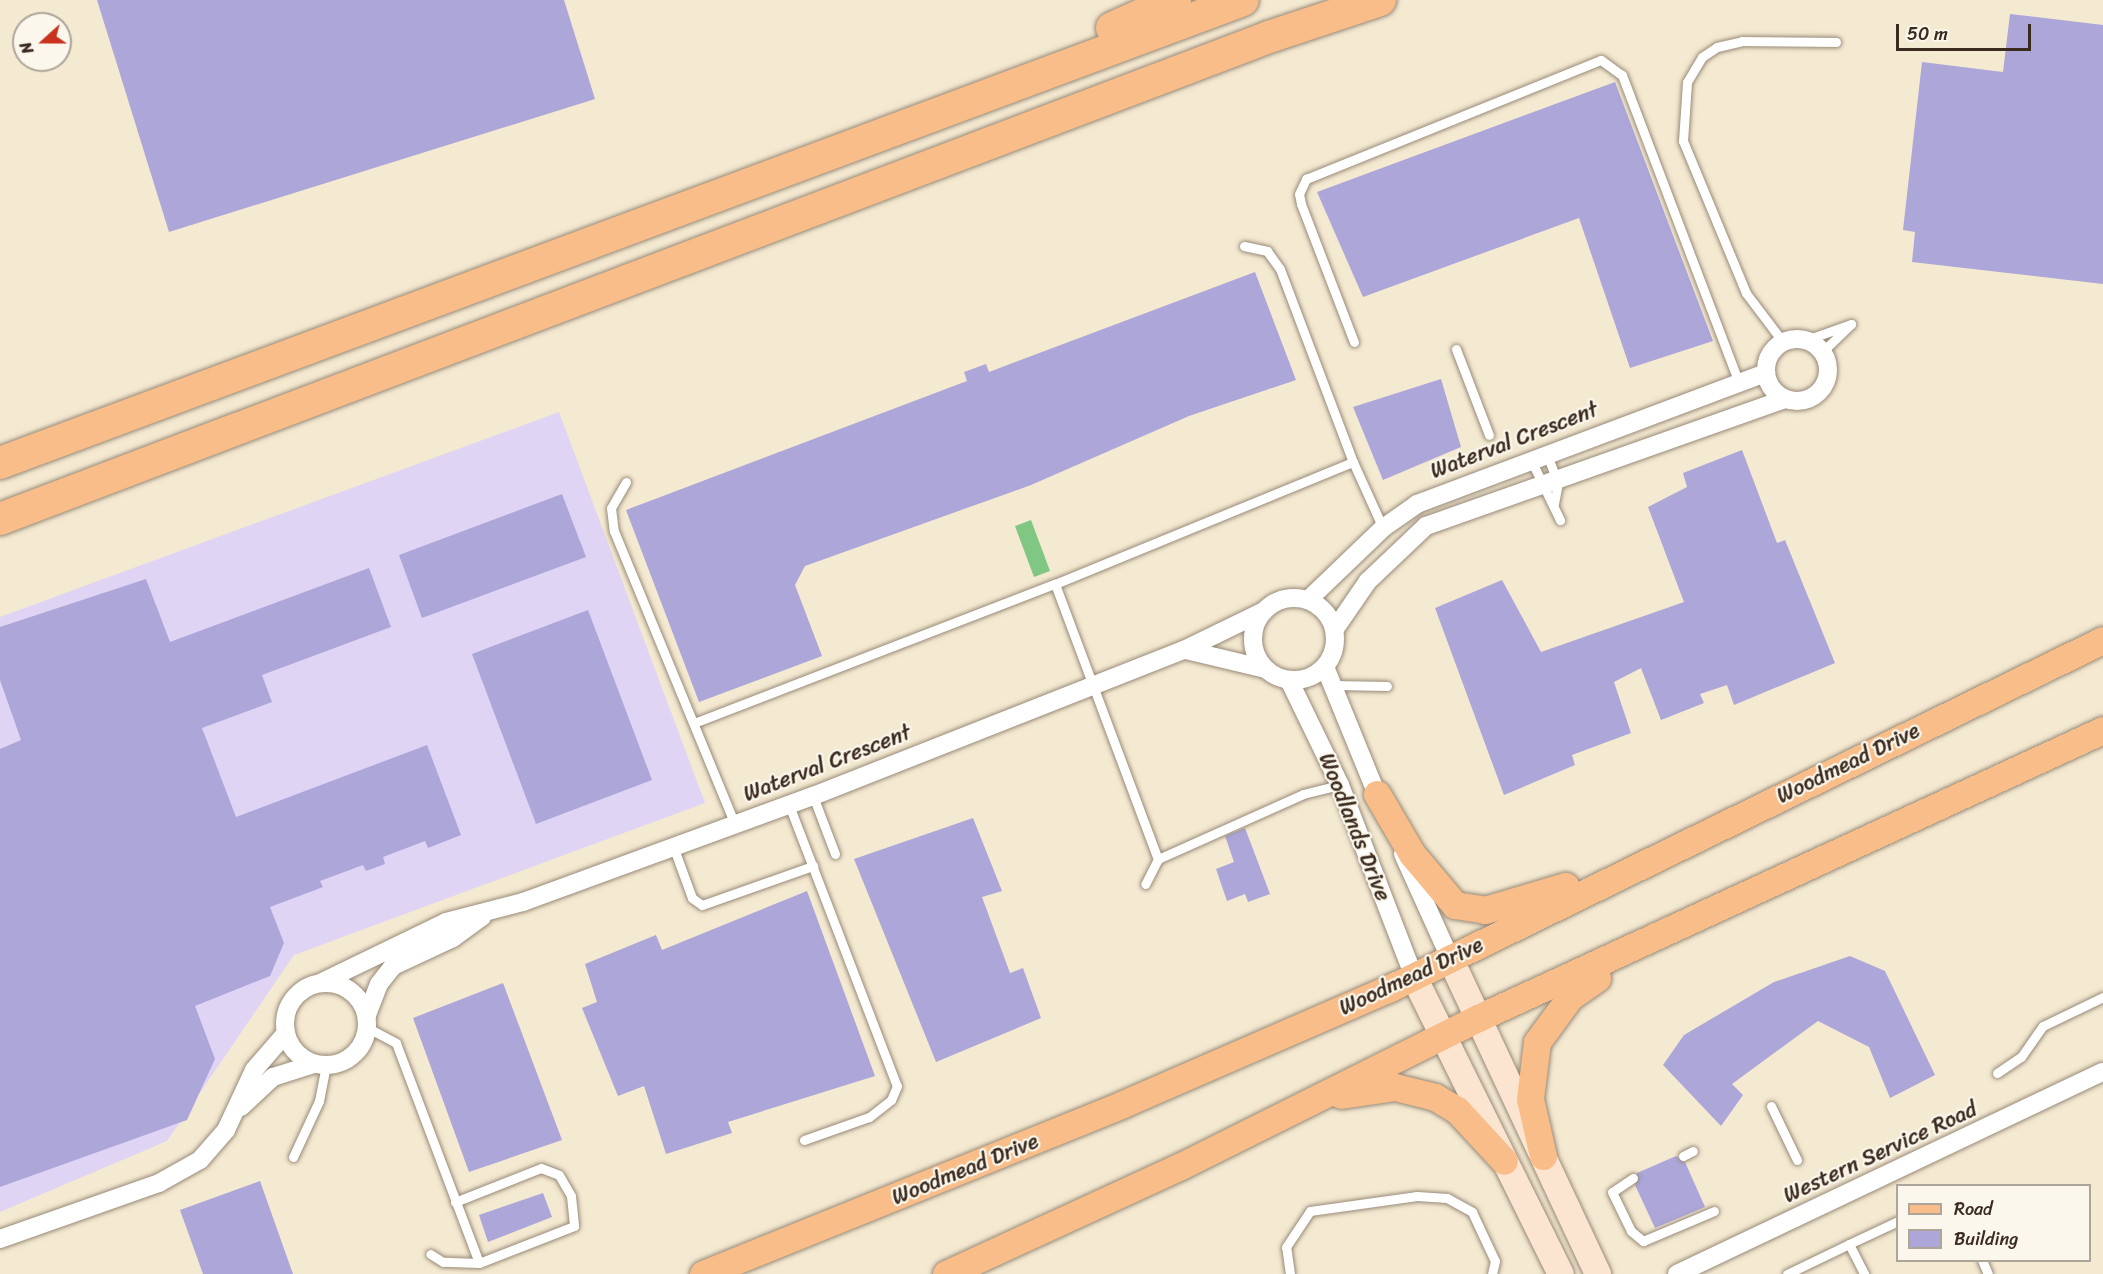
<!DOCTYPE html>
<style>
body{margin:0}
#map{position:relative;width:2103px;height:1274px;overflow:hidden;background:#f4e9d1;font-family:Sriracha,sans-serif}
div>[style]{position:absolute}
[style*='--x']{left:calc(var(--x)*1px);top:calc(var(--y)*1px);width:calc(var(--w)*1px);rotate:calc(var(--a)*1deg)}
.built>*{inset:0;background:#e0d4f4}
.green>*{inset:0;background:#7fc783}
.building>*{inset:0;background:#aca6d9}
.roads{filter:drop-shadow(0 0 2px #988a78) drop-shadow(0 0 2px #988a78)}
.service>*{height:9px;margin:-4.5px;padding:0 4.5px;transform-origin:4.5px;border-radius:4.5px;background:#fff}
.minor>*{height:18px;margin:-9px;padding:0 9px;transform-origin:9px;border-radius:9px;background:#fff}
.minor>.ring{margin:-9px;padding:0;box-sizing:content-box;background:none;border:18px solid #fff;border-radius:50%}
.secondary>*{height:26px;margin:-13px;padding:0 13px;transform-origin:13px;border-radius:13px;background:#fce5d0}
.primary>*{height:27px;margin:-13.5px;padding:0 13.5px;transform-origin:13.5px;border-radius:13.5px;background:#f8bd89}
.motorway>*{height:32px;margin:-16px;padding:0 16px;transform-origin:16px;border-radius:16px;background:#f8bd89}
span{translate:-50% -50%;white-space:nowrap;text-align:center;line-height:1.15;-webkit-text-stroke:4.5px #fbf7ec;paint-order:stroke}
.street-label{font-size:22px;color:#3b2a1e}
.legend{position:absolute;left:1896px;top:1184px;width:195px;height:78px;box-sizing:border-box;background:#fbf7ec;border:2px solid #aea59a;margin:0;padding:8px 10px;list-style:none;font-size:18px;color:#3b2a1e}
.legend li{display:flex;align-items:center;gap:12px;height:30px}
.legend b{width:30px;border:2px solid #aea59a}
.north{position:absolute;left:12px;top:12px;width:60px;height:60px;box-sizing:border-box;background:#fbf7ec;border:2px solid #aea59a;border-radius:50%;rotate:249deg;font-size:16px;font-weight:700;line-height:24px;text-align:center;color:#3b2a1e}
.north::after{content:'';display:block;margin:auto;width:21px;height:27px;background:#c8321e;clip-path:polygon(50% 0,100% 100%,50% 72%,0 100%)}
.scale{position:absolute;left:1896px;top:24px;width:135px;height:27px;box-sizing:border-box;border:3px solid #3b2a1e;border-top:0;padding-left:8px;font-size:18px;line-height:21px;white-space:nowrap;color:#3b2a1e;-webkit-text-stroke:4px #fbf7ec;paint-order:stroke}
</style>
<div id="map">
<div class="built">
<i style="clip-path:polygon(559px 412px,705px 803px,294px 955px,167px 1141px,0 1212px,0 617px)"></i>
</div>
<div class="green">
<i style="clip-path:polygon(1031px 520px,1050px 571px,1034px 577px,1015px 526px)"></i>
</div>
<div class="building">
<i style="clip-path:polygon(97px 0,564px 0,595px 99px,169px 232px)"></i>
<i style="clip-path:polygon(2010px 14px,2103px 25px,2103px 284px,1912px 262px,1915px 232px,1903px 230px,1922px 62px,2003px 72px)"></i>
<i style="clip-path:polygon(1615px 82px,1713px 341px,1630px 368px,1579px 218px,1363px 297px,1317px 192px)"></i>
<i style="clip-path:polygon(1255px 272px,1296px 380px,1189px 416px,1031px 485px,805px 566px,795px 585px,822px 656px,699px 702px,626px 510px,967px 381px,964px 372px,986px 364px,989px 372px)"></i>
<i style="clip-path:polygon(1441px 379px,1461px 447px,1383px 480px,1353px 407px)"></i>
<i style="clip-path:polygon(1742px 450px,1777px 543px,1785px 540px,1835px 663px,1734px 705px,1727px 685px,1700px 694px,1704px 703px,1661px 720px,1641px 668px,1614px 682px,1631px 733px,1572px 755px,1575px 765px,1504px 795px,1435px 608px,1502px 580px,1541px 652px,1684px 602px,1648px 507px,1687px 487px,1683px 473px)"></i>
<i style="clip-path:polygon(562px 494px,586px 557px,422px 618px,399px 555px)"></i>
<i style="clip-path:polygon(369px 568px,391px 627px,262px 675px,272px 702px,202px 728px,236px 817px,427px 745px,461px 835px,428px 848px,425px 841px,383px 857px,385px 864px,366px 871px,363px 865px,320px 881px,323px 887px,270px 907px,284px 943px,270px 976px,195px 1006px,215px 1059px,187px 1120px,0 1187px,0 749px,21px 740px,0 680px,0 627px,146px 579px,170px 642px)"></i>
<i style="clip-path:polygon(588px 610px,652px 780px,536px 824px,472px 654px)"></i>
<i style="clip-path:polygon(973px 818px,1002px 891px,982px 897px,1010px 973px,1023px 968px,1041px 1018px,936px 1062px,854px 859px)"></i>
<i style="clip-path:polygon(1245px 828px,1270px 894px,1248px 902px,1245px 894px,1227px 901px,1216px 869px,1234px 862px,1225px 836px)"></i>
<i style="clip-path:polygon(807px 891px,875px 1076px,728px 1122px,732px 1133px,666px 1154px,644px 1086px,618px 1096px,582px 1008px,597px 1002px,585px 964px,656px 935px,662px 950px)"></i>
<i style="clip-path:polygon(1850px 956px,1885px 971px,1935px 1075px,1890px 1098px,1869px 1047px,1818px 1021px,1732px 1084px,1743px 1095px,1721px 1126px,1663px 1065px,1684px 1035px,1774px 982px)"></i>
<i style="clip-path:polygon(503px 983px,562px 1140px,469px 1172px,413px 1018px)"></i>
<i style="clip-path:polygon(1676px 1156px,1685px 1162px,1705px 1207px,1655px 1228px,1635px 1185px,1637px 1173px)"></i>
<i style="clip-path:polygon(260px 1181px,293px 1274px,203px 1274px,180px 1210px)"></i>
<i style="clip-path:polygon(543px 1193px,552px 1217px,488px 1242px,479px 1215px)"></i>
</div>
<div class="roads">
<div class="service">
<i style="--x:1244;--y:246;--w:24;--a:12"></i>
<i style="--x:1267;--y:251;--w:22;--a:54"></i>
<i style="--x:1280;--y:269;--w:206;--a:69.3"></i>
<i style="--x:1806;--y:340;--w:48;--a:-19.6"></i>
<i style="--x:1354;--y:342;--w:148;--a:-111"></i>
<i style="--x:1301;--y:204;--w:10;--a:-101"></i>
<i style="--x:1299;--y:194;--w:17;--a:-65"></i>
<i style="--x:1306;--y:179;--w:318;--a:-22"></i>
<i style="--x:1601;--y:60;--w:26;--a:36"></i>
<i style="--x:1622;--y:75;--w:329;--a:69.2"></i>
<i style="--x:1783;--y:342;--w:61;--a:-127.1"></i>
<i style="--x:1746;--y:293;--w:165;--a:-112.5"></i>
<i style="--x:1683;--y:141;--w:59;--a:-86.1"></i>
<i style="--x:1687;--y:82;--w:29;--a:-59"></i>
<i style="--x:1702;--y:57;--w:18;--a:-34"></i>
<i style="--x:1717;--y:47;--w:26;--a:-13"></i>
<i style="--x:1742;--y:41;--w:94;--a:0.6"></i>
<i style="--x:1456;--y:349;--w:92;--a:69"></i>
<i style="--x:1822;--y:352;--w:40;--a:-44"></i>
<i style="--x:1546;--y:452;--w:33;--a:69"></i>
<i style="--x:1558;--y:483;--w:21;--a:101"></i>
<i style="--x:1531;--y:460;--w:67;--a:64.2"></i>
<i style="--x:626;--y:482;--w:30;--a:120"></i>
<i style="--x:611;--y:508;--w:23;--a:83"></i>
<i style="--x:614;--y:531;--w:318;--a:67.6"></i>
<i style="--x:1055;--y:584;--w:322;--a:-22.3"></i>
<i style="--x:1353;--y:462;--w:72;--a:65.6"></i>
<i style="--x:1334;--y:685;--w:53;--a:1.1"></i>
<i style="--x:694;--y:723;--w:387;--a:-21.1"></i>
<i style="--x:1055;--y:584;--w:294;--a:69.5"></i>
<i style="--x:1158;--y:859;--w:28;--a:117"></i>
<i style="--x:813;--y:796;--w:62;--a:69.2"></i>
<i style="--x:789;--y:805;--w:301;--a:69"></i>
<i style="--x:897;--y:1086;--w:15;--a:113"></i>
<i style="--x:891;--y:1100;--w:28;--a:142"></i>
<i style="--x:869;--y:1117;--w:69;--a:160.5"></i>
<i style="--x:673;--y:846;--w:55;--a:69.9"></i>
<i style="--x:692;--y:898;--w:12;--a:35"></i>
<i style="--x:702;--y:905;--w:118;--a:-19.4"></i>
<i style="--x:1158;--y:859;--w:159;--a:-24.1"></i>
<i style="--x:1303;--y:794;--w:38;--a:-14"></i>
<i style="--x:368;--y:1028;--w:32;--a:28"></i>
<i style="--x:396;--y:1043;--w:235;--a:69.3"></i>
<i style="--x:479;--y:1263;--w:36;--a:-178"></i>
<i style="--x:443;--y:1262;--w:15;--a:-148"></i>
<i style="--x:1997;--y:1073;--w:29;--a:-34"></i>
<i style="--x:2021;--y:1057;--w:38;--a:-55"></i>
<i style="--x:2043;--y:1026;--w:67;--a:-25.8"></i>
<i style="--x:1771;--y:1106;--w:60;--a:64.3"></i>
<i style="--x:1683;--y:1156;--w:11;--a:-27"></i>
<i style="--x:293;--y:1157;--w:62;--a:-65.1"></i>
<i style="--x:319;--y:1101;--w:36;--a:-79"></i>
<i style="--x:1633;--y:1178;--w:25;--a:146"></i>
<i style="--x:1612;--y:1192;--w:43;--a:64"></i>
<i style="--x:1631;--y:1231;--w:16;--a:40"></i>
<i style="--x:1643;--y:1241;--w:77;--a:-22.9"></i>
<i style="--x:455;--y:1202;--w:92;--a:-21.6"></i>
<i style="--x:541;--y:1168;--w:19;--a:21"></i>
<i style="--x:559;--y:1175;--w:24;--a:60"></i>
<i style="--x:571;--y:1196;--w:30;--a:84"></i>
<i style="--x:574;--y:1226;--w:102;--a:158.7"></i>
<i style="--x:1849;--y:1244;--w:54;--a:-25.1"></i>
<i style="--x:1982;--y:1260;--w:15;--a:67"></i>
<i style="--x:1290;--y:1274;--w:27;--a:-98"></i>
<i style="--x:1286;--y:1247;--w:43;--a:-56.3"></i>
<i style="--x:1310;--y:1211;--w:108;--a:-8"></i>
<i style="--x:1417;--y:1196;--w:30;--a:4"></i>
<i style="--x:1447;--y:1198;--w:29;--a:29"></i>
<i style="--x:1472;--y:1212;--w:54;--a:64.9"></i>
<i style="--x:1495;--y:1261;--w:13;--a:103"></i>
<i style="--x:1787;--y:1274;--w:69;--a:-25.8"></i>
<i style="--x:1849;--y:1244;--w:34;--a:63"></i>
</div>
<div class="minor">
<i class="ring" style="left:1766px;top:339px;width:44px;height:44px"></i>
<i class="ring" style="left:1253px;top:598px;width:64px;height:64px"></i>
<i style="--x:1308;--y:600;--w:104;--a:-43.8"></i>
<i style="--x:1383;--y:528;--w:42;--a:-35.2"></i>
<i style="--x:1417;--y:504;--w:373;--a:-20.6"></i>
<i style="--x:1335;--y:629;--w:58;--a:-55.5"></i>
<i style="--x:1368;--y:581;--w:80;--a:-43.5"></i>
<i style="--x:1426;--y:526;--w:380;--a:-19.5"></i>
<i style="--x:1186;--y:650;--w:82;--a:13.4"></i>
<i style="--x:1325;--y:667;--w:148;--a:67.8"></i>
<i style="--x:1289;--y:680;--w:117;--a:64.1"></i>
<i style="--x:1340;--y:785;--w:206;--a:68.9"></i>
<i style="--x:1403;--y:854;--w:114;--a:65.7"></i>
<i class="ring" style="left:285px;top:983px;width:64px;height:64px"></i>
<i style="--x:320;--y:983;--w:140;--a:-25.8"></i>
<i style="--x:446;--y:922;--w:80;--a:-14.6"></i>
<i style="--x:523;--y:902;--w:309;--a:-20.1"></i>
<i style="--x:813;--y:796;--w:399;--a:-21.5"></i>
<i style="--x:1184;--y:650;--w:89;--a:-26"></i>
<i style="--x:367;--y:1015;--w:33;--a:-69"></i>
<i style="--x:379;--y:984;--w:23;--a:-52"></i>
<i style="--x:393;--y:966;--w:66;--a:-25"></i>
<i style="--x:453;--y:938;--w:36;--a:-36"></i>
<i style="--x:241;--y:1107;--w:44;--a:-43.2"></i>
<i style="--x:273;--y:1077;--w:43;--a:-17.6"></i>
<i style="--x:0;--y:1239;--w:169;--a:-19.4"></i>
<i style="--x:159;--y:1183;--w:47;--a:-29.3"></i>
<i style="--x:200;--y:1160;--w:40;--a:-49"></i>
<i style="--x:226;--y:1130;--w:66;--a:-65"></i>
<i style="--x:254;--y:1070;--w:49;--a:-49.1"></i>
<i style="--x:1677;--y:1274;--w:471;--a:-25.4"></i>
</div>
<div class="secondary">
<i style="--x:1450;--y:958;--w:349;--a:64.9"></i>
<i style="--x:1414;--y:977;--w:331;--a:63.7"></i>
</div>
<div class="primary">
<i style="--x:1377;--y:794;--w:69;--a:59.7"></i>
<i style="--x:1412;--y:854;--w:67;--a:49.9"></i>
<i style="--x:1455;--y:905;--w:30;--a:9"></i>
<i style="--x:1485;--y:910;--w:84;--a:-16.7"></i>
<i style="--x:1341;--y:1095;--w:55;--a:-8.4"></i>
<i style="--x:1395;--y:1087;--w:41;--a:14"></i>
<i style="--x:1435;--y:1097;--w:26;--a:31"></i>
<i style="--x:1457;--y:1110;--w:69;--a:47.3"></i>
<i style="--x:1543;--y:1156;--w:58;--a:-102.8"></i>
<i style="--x:1530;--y:1099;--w:57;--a:-83"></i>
<i style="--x:1537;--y:1042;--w:56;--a:-53.7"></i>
<i style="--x:1570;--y:997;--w:33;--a:-35"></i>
<i style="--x:703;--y:1274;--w:453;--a:-22"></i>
<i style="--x:1123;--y:1104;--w:291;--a:-23.5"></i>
<i style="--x:1390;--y:988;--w:793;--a:-26.02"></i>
<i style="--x:946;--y:1274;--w:259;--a:-24.7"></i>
<i style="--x:1181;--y:1166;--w:332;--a:-26.5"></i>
<i style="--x:1478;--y:1018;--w:688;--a:-24.74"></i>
</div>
<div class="motorway">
<i style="--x:1112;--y:28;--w:69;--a:-24"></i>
<i style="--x:0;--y:463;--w:1326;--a:-20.43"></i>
<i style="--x:0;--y:519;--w:1357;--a:-20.8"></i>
<i style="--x:1269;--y:37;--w:117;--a:-18.4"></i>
</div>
</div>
<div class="street-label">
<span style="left:1514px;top:440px;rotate:-21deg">Waterval Crescent</span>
<span style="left:827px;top:763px;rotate:-21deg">Waterval Crescent</span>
<span style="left:1848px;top:763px;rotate:-26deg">Woodmead Drive</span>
<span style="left:1355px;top:827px;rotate:68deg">Woodlands Drive</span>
<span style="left:1411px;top:976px;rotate:-25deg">Woodmead Drive</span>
<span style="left:1880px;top:1152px;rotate:-25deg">Western Service Road</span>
<span style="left:965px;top:1169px;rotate:-22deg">Woodmead Drive</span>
</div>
<ul class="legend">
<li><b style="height:8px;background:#f8bd89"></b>Road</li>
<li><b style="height:16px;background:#aca6d9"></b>Building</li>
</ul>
<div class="north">N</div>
<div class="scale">50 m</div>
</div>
